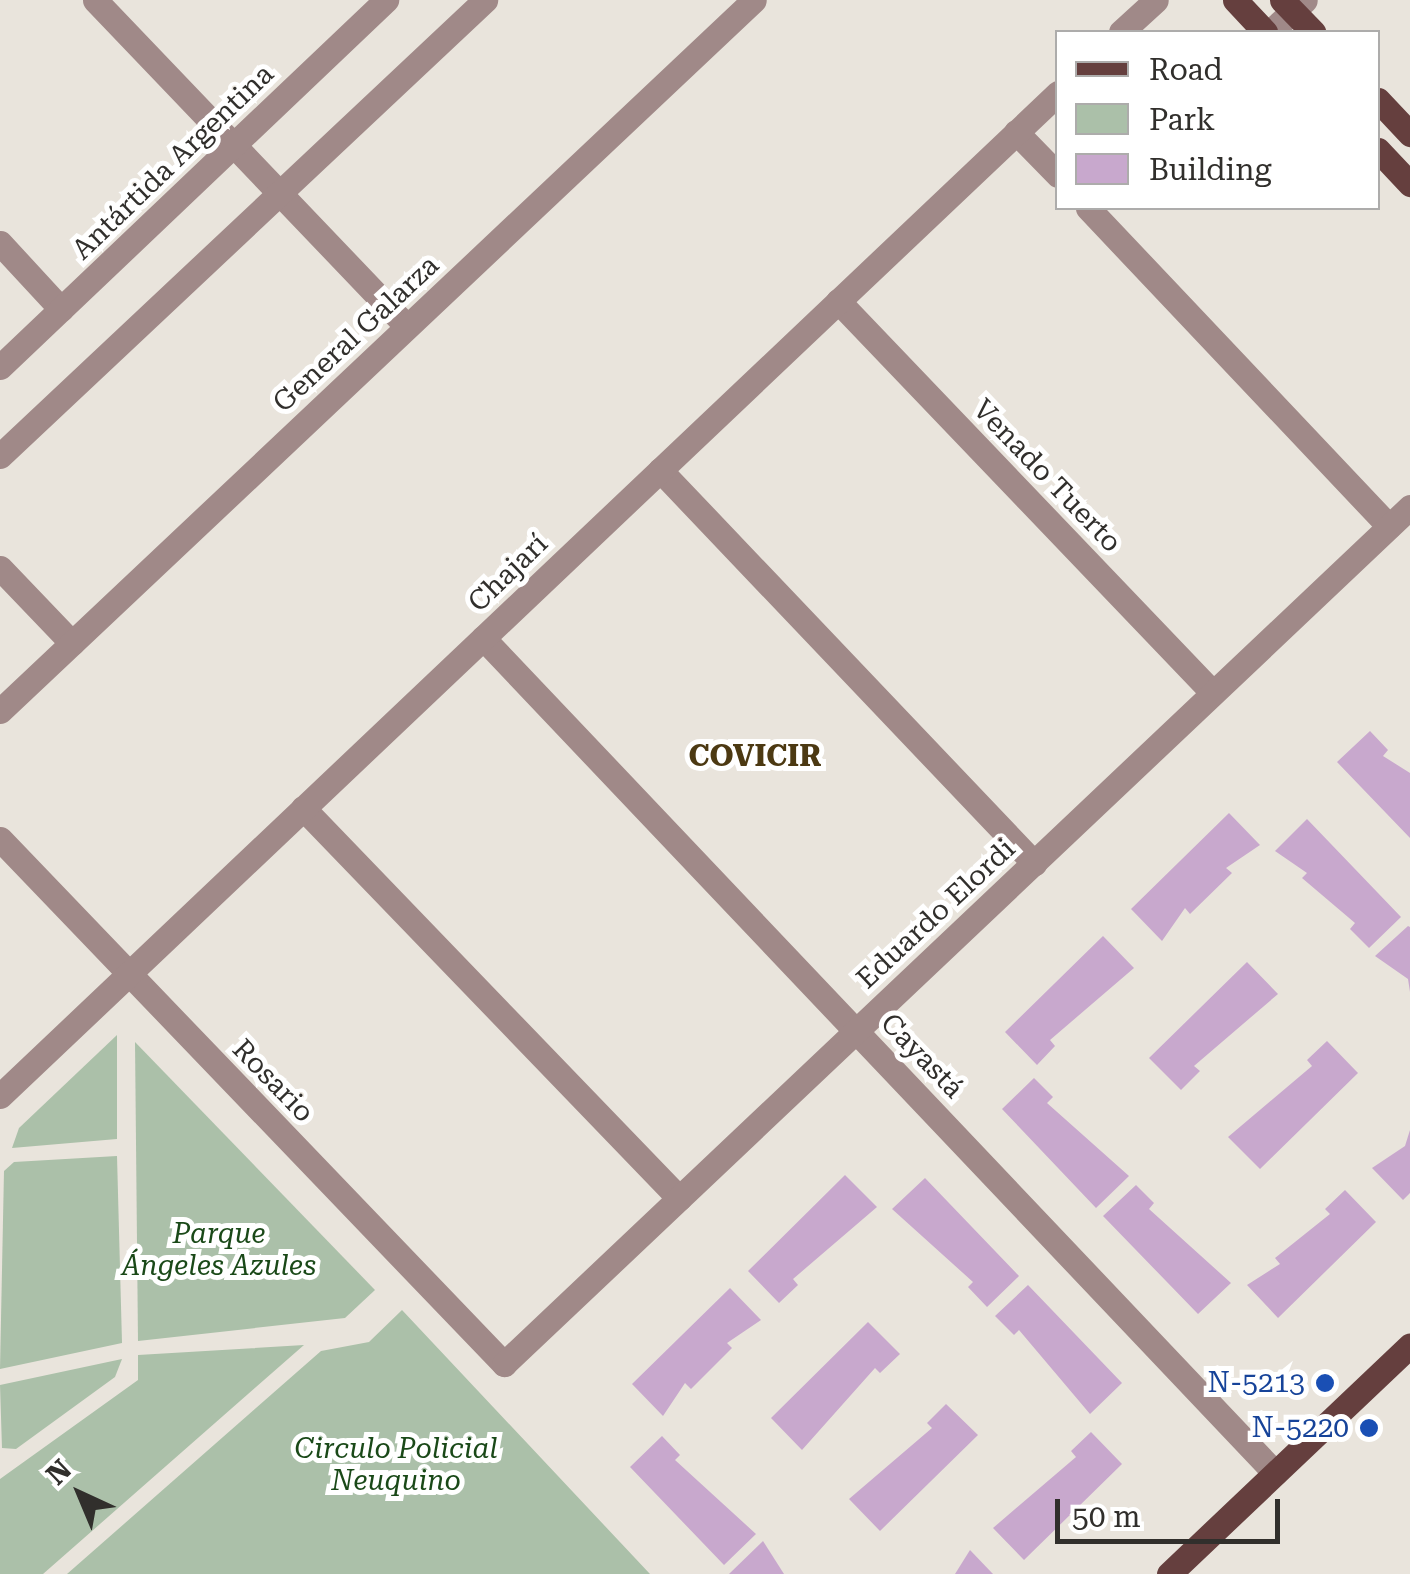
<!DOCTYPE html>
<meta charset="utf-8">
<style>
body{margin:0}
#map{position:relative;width:1410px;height:1574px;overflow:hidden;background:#e9e4dc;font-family:"Roboto Serif",serif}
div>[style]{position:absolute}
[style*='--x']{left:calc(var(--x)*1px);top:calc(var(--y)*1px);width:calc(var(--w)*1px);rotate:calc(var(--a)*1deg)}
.green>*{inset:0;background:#abc0a9}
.building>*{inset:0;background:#c8a8cd}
.minor>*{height:25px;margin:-12.5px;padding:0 12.5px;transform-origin:12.5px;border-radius:12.5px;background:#a08988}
.major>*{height:25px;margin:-12.5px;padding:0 12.5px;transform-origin:12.5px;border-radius:12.5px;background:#653f3e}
.dots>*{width:28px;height:28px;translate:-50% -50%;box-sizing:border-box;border:5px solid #fff;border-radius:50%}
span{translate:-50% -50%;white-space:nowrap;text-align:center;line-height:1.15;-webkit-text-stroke:10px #fff;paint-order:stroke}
.street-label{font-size:28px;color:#312f2c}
.park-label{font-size:28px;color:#1a4918;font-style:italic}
.transit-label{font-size:28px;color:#164399}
.right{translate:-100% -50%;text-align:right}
.neighbourhood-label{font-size:30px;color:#4c3912;font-weight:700}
.legend{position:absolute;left:1055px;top:30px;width:325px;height:180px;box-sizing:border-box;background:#fff;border:2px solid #adacab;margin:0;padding:12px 18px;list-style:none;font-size:30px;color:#312f2c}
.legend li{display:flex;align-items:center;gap:20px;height:50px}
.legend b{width:50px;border:2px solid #adacab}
.north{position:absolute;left:30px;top:1444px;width:100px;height:100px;-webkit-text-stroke:8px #fff;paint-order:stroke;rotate:316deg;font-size:28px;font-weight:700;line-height:40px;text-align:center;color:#312f2c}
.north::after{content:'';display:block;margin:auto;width:35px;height:45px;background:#312f2c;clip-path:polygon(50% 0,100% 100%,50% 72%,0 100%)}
.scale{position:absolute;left:1055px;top:1499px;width:225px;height:45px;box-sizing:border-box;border:5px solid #312f2c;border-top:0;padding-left:12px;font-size:30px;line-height:35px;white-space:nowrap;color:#312f2c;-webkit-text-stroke:8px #fff;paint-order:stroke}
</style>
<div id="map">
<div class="green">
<i style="clip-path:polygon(117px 1035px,117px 1139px,12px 1148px,19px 1128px)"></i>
<i style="clip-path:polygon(135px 1042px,375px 1290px,345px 1318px,138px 1341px)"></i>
<i style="clip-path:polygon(117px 1156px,122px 1343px,0 1369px,4px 1171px,14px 1162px)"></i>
<i style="clip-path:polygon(402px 1310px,650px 1574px,67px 1574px,321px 1351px,369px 1342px)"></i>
<i style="clip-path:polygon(304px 1345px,43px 1574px,0 1574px,0 1479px,138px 1380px,138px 1355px)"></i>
<i style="clip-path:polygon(122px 1359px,115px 1377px,16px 1449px,2px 1448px,0 1385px)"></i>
</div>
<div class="building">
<i style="clip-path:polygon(1370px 731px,1388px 750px,1383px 756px,1410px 773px,1410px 838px,1337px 762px)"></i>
<i style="clip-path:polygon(1229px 813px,1260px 845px,1226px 868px,1232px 873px,1190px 914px,1185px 908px,1162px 941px,1131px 909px)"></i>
<i style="clip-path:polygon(1307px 819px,1401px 917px,1369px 948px,1350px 929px,1355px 923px,1302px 878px,1307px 873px,1275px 851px)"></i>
<i style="clip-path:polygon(1408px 926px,1410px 927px,1410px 992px,1408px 979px,1375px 956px)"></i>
<i style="clip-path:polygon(1103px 936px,1134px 968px,1050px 1040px,1055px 1046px,1037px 1065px,1005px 1032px)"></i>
<i style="clip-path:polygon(1247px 962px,1278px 994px,1194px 1066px,1200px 1071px,1181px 1090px,1149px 1058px)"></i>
<i style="clip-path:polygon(1327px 1041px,1358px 1073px,1260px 1169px,1228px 1137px,1312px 1066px,1307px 1060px)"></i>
<i style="clip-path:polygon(1034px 1078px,1053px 1097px,1047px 1103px,1129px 1176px,1096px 1208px,1002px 1109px)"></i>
<i style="clip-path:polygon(1410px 1130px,1410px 1193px,1403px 1200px,1372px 1168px,1405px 1146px)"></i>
<i style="clip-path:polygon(845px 1175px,877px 1207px,793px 1279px,798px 1285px,779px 1303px,748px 1271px)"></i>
<i style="clip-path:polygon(925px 1178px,1019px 1276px,987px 1307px,968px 1287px,973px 1282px,892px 1209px)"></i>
<i style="clip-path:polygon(1136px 1185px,1154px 1203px,1149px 1209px,1231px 1283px,1198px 1314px,1103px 1216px)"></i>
<i style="clip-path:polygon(1345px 1190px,1376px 1222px,1278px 1318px,1247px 1285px,1280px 1264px,1275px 1258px,1330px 1214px,1325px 1209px)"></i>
<i style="clip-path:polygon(1028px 1285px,1122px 1383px,1090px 1414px,1019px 1330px,1014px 1335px,995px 1316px)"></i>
<i style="clip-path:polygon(730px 1288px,761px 1320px,727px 1343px,732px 1348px,691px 1389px,685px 1383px,663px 1416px,632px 1384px)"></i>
<i style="clip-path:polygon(868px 1322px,900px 1354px,880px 1373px,875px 1368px,802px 1450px,771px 1418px)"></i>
<i style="clip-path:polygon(946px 1404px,978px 1435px,880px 1531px,849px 1499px,932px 1428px,927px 1423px)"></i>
<i style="clip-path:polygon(1091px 1432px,1122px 1464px,1024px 1560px,993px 1528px,1076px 1457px,1071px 1451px)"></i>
<i style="clip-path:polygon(662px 1436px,680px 1455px,675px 1460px,756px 1534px,724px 1565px,630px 1467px)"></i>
<i style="clip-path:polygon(763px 1541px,784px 1574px,729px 1574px)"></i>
<i style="clip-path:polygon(970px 1550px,993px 1574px,955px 1574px)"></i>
</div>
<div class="minor">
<i style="--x:95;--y:0;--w:451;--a:46.3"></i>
<i style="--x:1121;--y:32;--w:47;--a:-42.4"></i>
<i style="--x:1270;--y:32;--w:47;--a:-42.4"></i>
<i style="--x:1016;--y:132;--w:60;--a:45.7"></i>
<i style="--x:1088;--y:208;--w:438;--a:46.6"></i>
<i style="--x:0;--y:243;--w:90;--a:47.3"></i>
<i style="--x:838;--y:301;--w:542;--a:46.27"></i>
<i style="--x:0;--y:367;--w:533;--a:-43.55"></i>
<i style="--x:0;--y:456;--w:666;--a:-43.23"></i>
<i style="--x:660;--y:470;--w:543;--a:46.42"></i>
<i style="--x:0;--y:568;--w:104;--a:46.2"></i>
<i style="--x:483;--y:638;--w:1151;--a:46.51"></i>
<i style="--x:0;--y:711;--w:1036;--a:-43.32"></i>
<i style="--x:303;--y:808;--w:542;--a:46.05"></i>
<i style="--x:0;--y:839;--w:728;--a:46.17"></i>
<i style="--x:504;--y:1364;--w:1247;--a:-43.41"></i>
<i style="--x:0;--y:1096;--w:1458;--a:-43.47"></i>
</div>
<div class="major">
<i style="--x:1235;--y:0;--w:44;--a:46.8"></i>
<i style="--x:1282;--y:0;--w:45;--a:45.9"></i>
<i style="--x:1378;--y:100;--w:47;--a:46.7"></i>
<i style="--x:1378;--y:150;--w:47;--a:46.7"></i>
<i style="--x:1169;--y:1574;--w:332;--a:-43.5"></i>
</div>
<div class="dots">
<i style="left:1325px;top:1383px;background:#1a4fb4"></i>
<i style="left:1369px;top:1428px;background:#1a4fb4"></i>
</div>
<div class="street-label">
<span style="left:173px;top:162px;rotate:-44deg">Antártida Argentina</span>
<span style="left:356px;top:334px;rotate:-43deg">General Galarza</span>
<span style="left:1047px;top:476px;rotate:46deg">Venado Tuerto</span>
<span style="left:508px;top:573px;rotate:-44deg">Chajarí</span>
<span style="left:936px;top:914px;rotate:-43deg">Eduardo Elordi</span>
<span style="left:922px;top:1056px;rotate:46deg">Cayastá</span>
<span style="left:273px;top:1081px;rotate:46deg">Rosario</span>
</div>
<div class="park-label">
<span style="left:219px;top:1250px">Parque<br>Ángeles Azules</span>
<span style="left:396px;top:1465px">Circulo Policial<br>Neuquino</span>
</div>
<div class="transit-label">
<span class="right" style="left:1305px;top:1383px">N-5213</span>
<span class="right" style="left:1349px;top:1428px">N-5220</span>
</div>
<div class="neighbourhood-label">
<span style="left:755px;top:756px">COVICIR</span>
</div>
<ul class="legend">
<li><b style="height:12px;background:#653f3e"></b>Road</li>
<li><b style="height:28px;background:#abc0a9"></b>Park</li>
<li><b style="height:28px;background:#c8a8cd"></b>Building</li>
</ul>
<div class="north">N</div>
<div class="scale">50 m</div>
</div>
